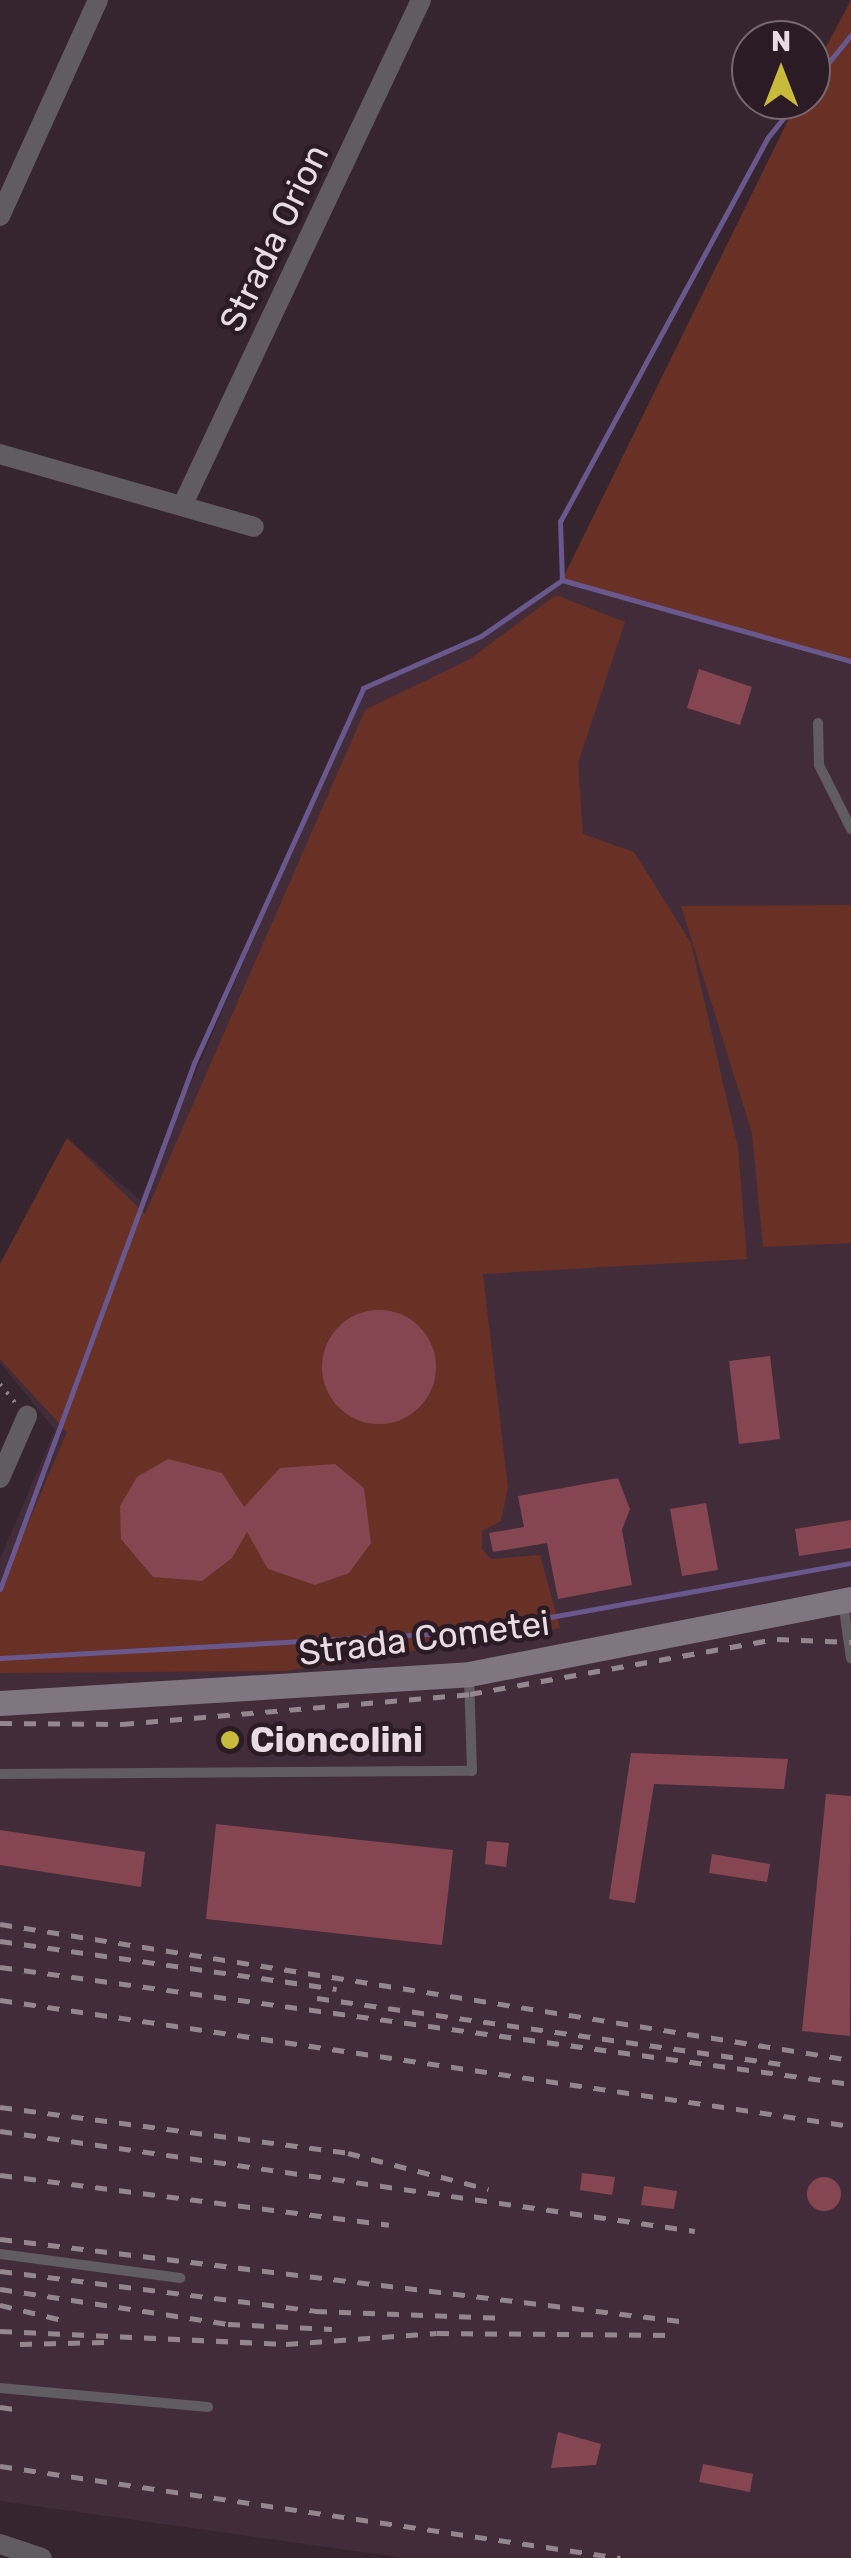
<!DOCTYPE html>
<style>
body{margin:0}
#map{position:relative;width:851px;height:2558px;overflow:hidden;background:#36252e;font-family:Rubik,sans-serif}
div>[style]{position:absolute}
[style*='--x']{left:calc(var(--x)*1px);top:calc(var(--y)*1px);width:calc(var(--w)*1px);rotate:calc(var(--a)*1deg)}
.built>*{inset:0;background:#432c39}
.green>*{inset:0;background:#693025}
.stream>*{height:5px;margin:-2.5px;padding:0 2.5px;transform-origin:2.5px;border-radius:2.5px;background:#69588e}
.building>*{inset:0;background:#854652}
.round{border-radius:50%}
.path>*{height:4px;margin-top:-2px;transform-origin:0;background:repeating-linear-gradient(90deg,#8d7f86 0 2.5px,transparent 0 10.5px)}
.lane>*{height:10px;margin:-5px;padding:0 5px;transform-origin:5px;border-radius:5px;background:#615b62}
.street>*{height:20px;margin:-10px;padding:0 10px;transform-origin:10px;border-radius:10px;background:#615b62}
.secondary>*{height:25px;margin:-12.5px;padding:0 12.5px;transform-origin:12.5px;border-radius:12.5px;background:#7f7681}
.rail>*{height:5px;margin-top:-2.5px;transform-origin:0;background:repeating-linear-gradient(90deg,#94868d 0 12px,transparent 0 24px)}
.dots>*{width:28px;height:28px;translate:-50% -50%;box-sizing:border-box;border:5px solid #2b1b24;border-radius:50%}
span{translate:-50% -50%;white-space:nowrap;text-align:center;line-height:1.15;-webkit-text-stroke:9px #2b1b24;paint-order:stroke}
.street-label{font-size:35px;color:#e8dce2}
.poi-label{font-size:35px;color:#e8dce2;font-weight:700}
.left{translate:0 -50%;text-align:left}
.north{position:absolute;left:731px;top:20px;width:100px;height:100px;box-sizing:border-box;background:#2b1b24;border:2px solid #776870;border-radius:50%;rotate:0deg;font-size:28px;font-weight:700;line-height:40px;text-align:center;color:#e8dce2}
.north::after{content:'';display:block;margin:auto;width:35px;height:45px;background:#c8bb3b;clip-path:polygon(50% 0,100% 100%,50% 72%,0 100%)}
</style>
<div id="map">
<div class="built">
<i style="clip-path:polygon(562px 580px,851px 661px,851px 2558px,405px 2558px,0 2501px,0 1559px,55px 1430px,0 1363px,0 1264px,67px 1138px,140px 1200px,363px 688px,481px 636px)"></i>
</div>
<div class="green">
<i style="clip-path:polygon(851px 0,851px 661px,562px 580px,798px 100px,811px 100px,811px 75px)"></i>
<i style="clip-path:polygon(556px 595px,625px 622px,578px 763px,583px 834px,634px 852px,691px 943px,738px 1148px,747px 1259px,483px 1274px,508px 1488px,501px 1521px,482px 1531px,482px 1549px,491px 1559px,540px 1555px,560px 1628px,285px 1671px,0 1673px,0 1589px,67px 1432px,0 1359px,0 1264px,67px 1138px,145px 1214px,365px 710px,470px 659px)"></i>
<i style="clip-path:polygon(851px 905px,851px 1243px,763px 1247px,752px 1133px,681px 906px)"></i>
</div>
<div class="stream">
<i style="--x:811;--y:84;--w:63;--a:-50.8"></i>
<i style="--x:798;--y:100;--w:48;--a:129"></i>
<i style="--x:768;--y:137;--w:437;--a:118.4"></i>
<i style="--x:560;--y:521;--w:59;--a:88.1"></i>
<i style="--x:562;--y:580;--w:300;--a:15.7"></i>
<i style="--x:0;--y:1589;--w:561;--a:-69.75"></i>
<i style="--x:194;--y:1063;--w:411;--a:-65.7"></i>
<i style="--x:363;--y:688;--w:129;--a:-23.8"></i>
<i style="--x:481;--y:636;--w:98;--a:-34.7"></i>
<i style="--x:0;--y:1658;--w:468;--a:-3.2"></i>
<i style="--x:467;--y:1632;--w:390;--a:-10.2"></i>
</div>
<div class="building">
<i style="clip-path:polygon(699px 669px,752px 687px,740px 725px,687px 708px)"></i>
<i class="round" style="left:322px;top:1310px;width:114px;height:114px"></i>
<i style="clip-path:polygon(770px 1356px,780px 1439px,739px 1444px,729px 1361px)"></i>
<i style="clip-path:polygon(168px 1459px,222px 1473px,244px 1507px,280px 1468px,335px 1464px,364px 1488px,371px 1543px,349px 1573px,315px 1585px,268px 1569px,247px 1532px,232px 1558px,202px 1581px,153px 1577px,121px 1539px,120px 1506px,137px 1477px)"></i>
<i style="clip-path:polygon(618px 1478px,630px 1509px,622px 1530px,632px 1585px,558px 1599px,547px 1543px,493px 1552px,489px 1533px,524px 1527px,518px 1496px)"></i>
<i style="clip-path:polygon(706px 1503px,718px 1570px,682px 1576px,670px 1509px)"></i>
<i style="clip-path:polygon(851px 1520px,851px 1548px,799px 1556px,795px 1529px)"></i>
<i style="clip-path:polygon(631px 1753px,788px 1759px,784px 1789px,654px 1784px,635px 1903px,609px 1899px)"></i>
<i style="clip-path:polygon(826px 1794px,851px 1796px,850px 2036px,802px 2031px)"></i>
<i style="clip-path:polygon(216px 1824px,453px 1850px,442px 1945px,206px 1919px)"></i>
<i style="clip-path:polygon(0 1830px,145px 1852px,141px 1887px,0 1865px)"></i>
<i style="clip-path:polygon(487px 1841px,509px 1843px,506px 1867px,485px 1864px)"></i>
<i style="clip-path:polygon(712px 1854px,770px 1864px,767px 1882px,709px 1873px)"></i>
<i style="clip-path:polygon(582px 2173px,615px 2177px,612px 2195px,580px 2190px)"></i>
<i class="round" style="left:807px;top:2177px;width:34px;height:34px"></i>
<i style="clip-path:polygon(644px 2186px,677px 2191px,674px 2209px,641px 2205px)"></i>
<i style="clip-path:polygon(558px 2432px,601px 2444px,596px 2465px,551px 2468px)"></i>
<i style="clip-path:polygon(703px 2464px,753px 2474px,750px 2492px,699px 2482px)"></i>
</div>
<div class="path">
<i style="--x:0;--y:1384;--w:26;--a:51"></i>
</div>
<div class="lane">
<i style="--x:818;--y:723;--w:42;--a:88.6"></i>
<i style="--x:819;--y:765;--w:72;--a:63.4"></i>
<i style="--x:843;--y:1602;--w:57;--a:81.9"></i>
<i style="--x:0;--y:1774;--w:472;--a:-0.4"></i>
<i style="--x:472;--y:1771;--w:96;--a:-91.8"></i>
<i style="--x:0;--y:2254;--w:182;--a:7.6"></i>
<i style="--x:0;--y:2388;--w:209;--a:5.2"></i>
</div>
<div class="street">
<i style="--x:0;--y:216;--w:237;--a:-65.6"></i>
<i style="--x:0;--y:454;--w:264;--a:16"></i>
<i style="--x:184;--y:502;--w:555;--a:-64.73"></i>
<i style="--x:0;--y:1478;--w:68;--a:-66.5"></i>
<i style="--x:0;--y:2544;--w:44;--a:18.4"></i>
</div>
<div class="secondary">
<i style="--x:0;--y:1703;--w:470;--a:-3.5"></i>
<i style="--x:469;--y:1674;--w:389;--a:-11.1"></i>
</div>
<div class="rail">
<i style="--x:0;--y:1723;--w:122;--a:0.5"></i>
<i style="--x:122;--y:1724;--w:349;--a:-4.9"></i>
<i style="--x:470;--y:1694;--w:312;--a:-10.2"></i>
<i style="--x:777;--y:1639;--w:74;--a:2.3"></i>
<i style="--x:0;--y:1924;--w:862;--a:9.08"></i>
<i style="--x:0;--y:1941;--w:340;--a:8.1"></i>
<i style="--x:0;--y:1967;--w:859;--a:7.83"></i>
<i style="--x:317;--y:1998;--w:475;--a:8.1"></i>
<i style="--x:0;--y:2000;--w:860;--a:8.42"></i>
<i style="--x:0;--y:2107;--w:351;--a:7.5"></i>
<i style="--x:348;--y:2153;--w:145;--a:14.4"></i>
<i style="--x:0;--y:2131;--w:702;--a:8.19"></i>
<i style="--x:0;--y:2175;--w:392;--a:7.3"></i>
<i style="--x:0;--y:2239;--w:693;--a:6.88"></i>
<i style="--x:0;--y:2271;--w:318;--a:7.2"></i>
<i style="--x:315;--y:2311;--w:192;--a:2.1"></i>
<i style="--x:0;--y:2289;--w:231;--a:8.7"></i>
<i style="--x:228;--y:2324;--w:104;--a:2.8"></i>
<i style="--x:0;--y:2305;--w:64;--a:13.6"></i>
<i style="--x:0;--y:2331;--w:286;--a:2.6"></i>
<i style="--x:286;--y:2344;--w:151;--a:-4.2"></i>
<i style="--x:437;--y:2333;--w:237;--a:0.5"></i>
<i style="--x:20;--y:2344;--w:85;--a:-1.3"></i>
<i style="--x:0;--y:2407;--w:14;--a:8"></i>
<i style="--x:0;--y:2466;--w:627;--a:8.44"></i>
</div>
<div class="dots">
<i style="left:230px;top:1740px;background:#c8bb3b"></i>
</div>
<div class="street-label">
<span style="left:274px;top:238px;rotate:-64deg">Strada Orion</span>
<span style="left:424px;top:1638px;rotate:-7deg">Strada Cometei</span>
</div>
<div class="poi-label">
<span class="left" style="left:250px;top:1740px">Cioncolini</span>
</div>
<div class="north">N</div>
</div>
